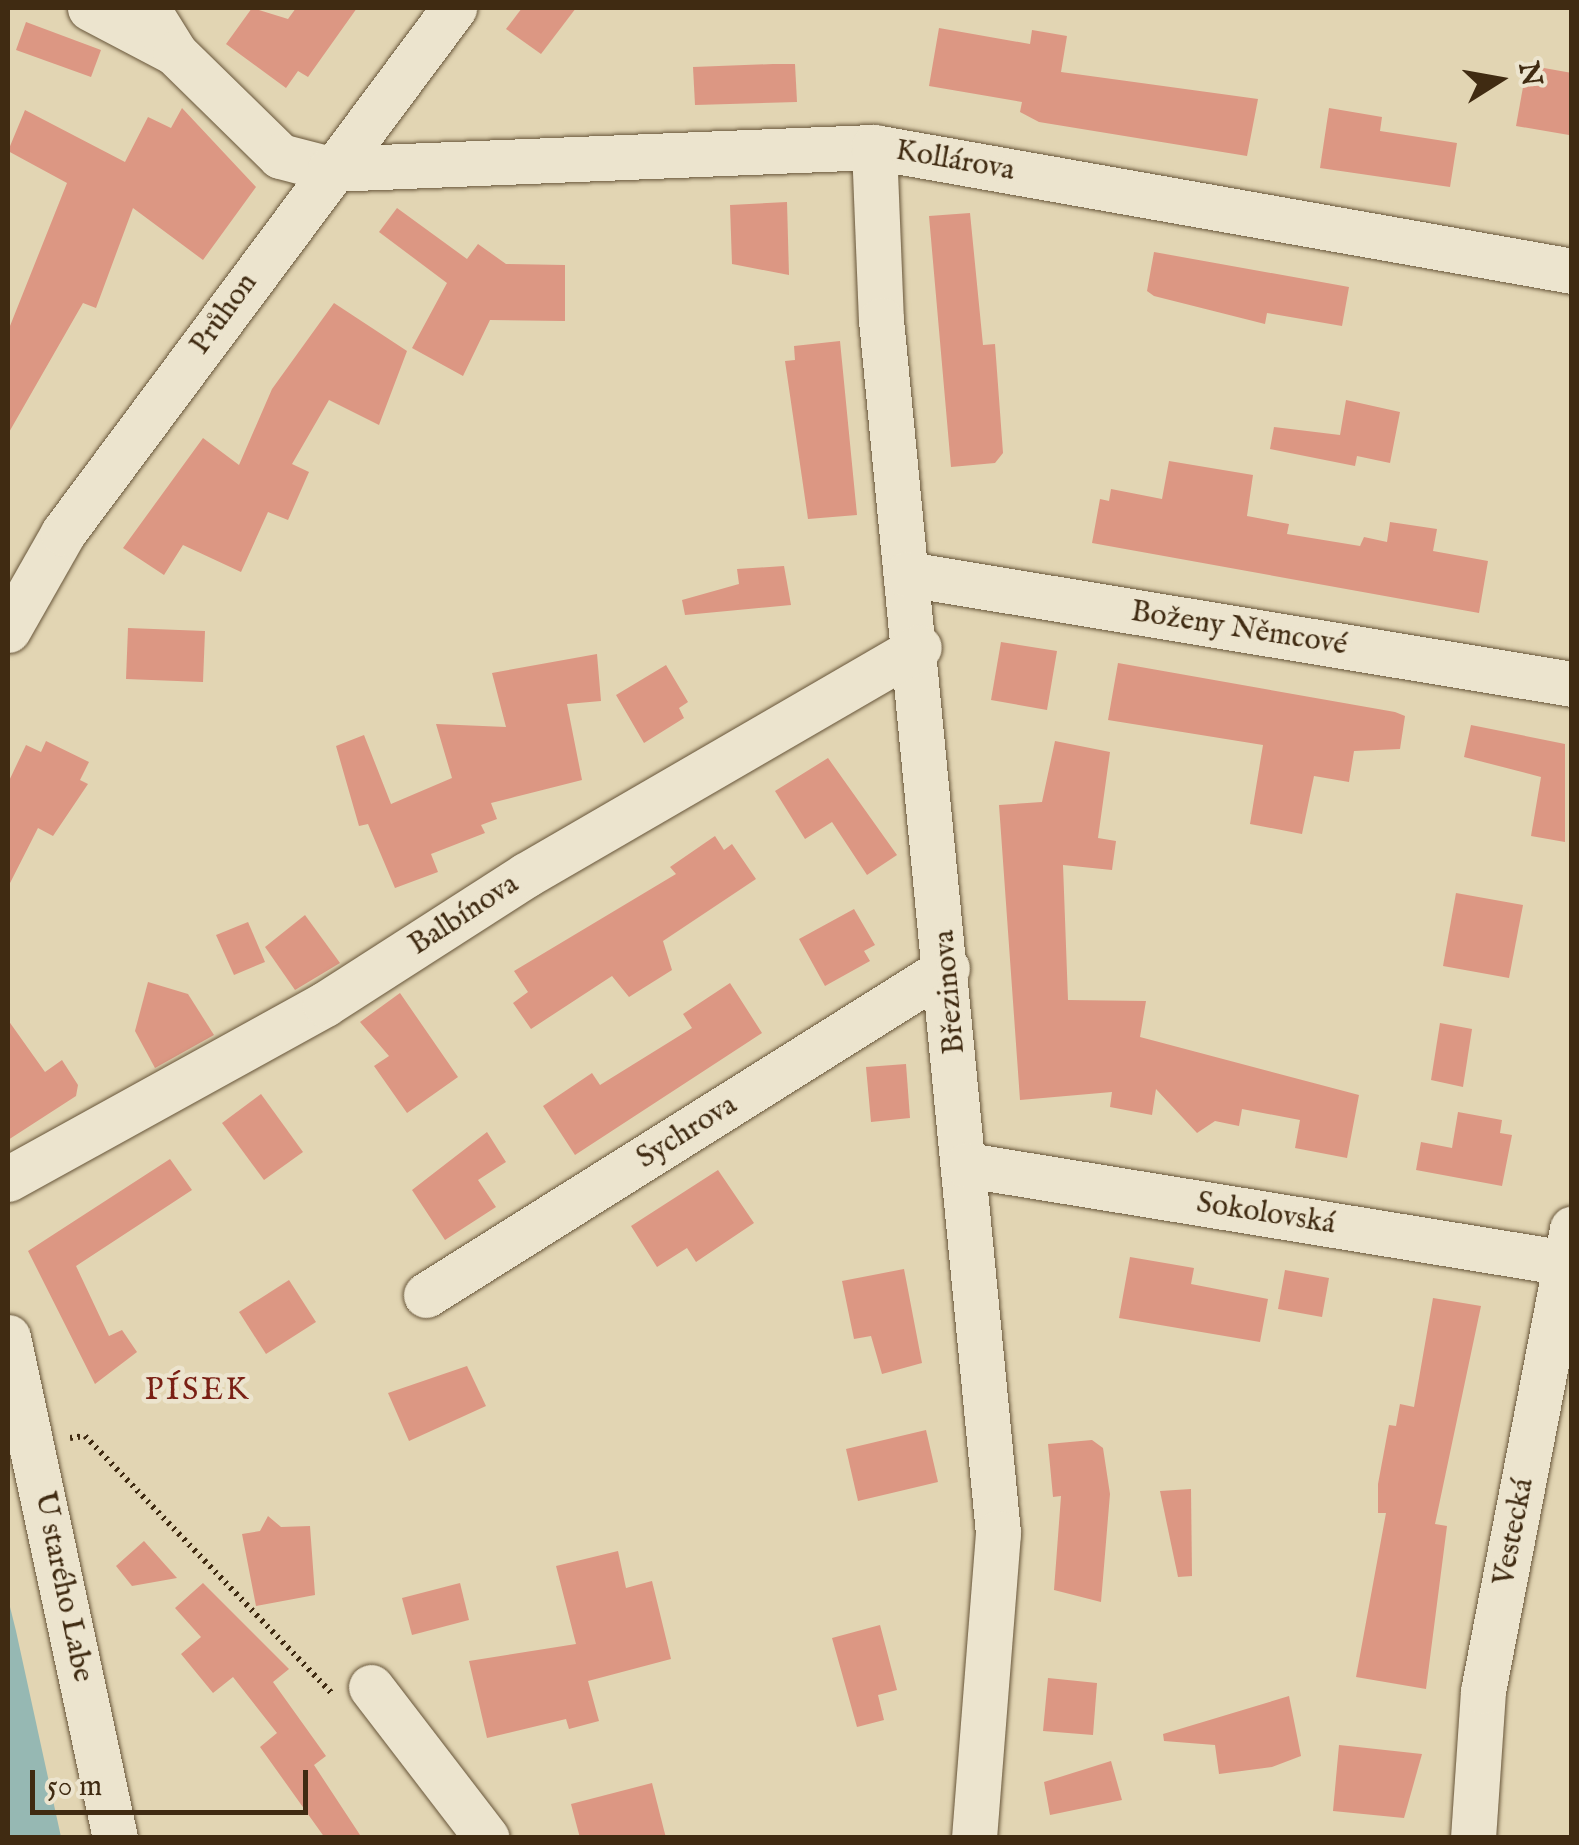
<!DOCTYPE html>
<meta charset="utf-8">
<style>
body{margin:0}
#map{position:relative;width:1579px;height:1845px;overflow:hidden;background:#e2d5b3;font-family:"IM FELL English",serif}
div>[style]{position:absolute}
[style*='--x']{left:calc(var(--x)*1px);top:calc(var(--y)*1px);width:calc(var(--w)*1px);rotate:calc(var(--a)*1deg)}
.water>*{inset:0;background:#96b8b3}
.building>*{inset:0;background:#dc9783}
.path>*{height:6px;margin-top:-3px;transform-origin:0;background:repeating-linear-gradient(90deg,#402b12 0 2.5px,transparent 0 7.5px)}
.roads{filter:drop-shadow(0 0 2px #68563a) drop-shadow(0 0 2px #68563a)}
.minor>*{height:45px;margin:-22.5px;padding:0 22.5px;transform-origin:22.5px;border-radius:22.5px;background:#ece4ce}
span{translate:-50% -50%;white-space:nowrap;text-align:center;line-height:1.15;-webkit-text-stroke:9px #ece4ce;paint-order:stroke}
.street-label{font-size:30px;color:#402b12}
.neighbourhood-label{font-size:32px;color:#7a1f14;letter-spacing:2.5px}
.frame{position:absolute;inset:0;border:10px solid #402b12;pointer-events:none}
.north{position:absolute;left:1449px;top:30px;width:100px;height:100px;-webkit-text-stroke:8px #ece4ce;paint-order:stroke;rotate:79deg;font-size:28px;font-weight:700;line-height:40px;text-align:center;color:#402b12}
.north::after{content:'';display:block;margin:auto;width:35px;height:45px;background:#402b12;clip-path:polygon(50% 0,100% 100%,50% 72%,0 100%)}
.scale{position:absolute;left:30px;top:1770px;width:278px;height:45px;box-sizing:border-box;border:5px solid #402b12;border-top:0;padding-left:12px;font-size:30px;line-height:35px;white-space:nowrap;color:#402b12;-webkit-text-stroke:8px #ece4ce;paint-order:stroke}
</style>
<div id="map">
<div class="water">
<i style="clip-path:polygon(8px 1599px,16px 1631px,61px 1837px,8px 1837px)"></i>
</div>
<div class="building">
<i style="clip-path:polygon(252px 8px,288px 19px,296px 8px,357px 8px,308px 77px,298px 71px,286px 88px,226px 44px)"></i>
<i style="clip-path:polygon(522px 8px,576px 8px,541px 54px,506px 29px)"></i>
<i style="clip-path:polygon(26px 22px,101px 50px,91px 77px,16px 50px)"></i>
<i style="clip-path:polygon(939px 28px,1030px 44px,1032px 30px,1067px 36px,1061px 72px,1258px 99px,1247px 156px,1039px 122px,1020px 112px,1022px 102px,929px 86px)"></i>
<i style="clip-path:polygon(773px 64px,795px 64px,797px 102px,695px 105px,693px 67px)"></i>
<i style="clip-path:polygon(1527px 65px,1572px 73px,1569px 135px,1516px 126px)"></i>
<i style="clip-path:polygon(182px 108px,256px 187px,203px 260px,133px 208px,96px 308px,83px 303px,8px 434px,8px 331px,67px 183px,8px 151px,25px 110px,125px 162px,148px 117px,171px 128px)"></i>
<i style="clip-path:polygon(1329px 108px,1382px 117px,1380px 131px,1457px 143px,1450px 187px,1320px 168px)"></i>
<i style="clip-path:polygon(787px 202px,789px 275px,732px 264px,730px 205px)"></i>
<i style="clip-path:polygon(397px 208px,467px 259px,478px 244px,506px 264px,565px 265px,565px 321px,490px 320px,463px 376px,412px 348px,447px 283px,379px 232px)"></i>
<i style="clip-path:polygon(970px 213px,983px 345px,995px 344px,1003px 453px,995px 463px,951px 467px,929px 216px)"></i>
<i style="clip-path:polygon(1154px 252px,1349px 287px,1342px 326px,1267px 313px,1265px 324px,1154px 296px,1147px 291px)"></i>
<i style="clip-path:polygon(334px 303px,407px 351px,379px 425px,329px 400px,292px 464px,309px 472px,288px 520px,268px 512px,241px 572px,183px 545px,164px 575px,123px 548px,203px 438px,239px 465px,272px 389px)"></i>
<i style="clip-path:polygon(840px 341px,857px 515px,808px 519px,785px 361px,795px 360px,794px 346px)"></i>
<i style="clip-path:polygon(1346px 400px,1400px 412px,1390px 463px,1357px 456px,1355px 466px,1270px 449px,1274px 427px,1340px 435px)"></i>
<i style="clip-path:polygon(1169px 461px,1253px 475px,1247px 516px,1289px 524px,1287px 534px,1360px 546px,1364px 537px,1387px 542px,1390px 522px,1437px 529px,1433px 551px,1488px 561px,1479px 613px,1092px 543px,1100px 499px,1109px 501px,1111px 489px,1162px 499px)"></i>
<i style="clip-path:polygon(784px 566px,791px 605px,685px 615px,682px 600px,739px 584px,737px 569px)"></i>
<i style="clip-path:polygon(128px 628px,205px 631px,203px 682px,126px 679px)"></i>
<i style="clip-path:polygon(1001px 642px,1057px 651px,1047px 710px,991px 700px)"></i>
<i style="clip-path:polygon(597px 654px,601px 701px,567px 704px,582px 780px,491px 803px,497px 819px,481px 825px,485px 833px,431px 854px,438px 872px,395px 888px,368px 824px,359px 826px,336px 746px,364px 735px,391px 804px,452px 778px,436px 724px,506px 727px,492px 673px)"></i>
<i style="clip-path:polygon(1118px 663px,1395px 712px,1405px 716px,1400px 749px,1354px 751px,1349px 782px,1314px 776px,1302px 834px,1250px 824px,1263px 745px,1108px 720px)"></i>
<i style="clip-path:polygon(666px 665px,688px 702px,679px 708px,684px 718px,644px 743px,616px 695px)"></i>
<i style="clip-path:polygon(1471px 725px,1565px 744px,1565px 842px,1531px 836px,1541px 777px,1464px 757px)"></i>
<i style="clip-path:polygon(46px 741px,89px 762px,80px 780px,88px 784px,53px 836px,38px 828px,8px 887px,8px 783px,26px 745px,41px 752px)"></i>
<i style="clip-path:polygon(1055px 741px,1110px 752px,1098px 838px,1116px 841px,1112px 870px,1063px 865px,1068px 1000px,1146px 1001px,1140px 1037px,1359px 1095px,1347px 1158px,1295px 1148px,1300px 1120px,1242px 1109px,1239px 1126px,1215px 1121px,1197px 1133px,1156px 1089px,1152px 1115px,1110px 1107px,1112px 1092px,1020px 1100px,999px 805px,1042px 802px)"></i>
<i style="clip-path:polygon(828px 758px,897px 855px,867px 875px,832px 822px,805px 839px,775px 791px)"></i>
<i style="clip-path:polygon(715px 836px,724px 850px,732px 844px,756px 879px,663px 941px,672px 970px,629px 997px,612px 976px,531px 1029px,513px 1003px,528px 992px,514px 971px,676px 874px,670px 867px)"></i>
<i style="clip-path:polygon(1456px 893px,1523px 905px,1509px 978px,1443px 966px)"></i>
<i style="clip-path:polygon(854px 909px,875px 945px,864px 951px,870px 961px,825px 986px,799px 939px)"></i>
<i style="clip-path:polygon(305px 915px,340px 963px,295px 990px,265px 947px)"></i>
<i style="clip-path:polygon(248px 922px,265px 962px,234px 975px,216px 935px)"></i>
<i style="clip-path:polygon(148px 982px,188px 994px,214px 1035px,155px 1068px,135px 1031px)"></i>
<i style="clip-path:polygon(730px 983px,762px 1033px,575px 1155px,543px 1106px,592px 1073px,600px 1085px,692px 1028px,683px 1014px)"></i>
<i style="clip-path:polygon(400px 993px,458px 1077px,407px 1113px,374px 1066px,389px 1056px,360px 1022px)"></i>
<i style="clip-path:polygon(8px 1020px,45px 1072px,62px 1060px,78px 1085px,76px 1096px,8px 1140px)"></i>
<i style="clip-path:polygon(1440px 1023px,1472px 1029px,1463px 1087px,1431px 1080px)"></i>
<i style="clip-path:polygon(906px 1064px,910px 1118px,871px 1122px,866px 1067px)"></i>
<i style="clip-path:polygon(261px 1094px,303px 1152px,264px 1180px,222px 1123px)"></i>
<i style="clip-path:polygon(1458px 1112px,1502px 1120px,1500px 1133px,1512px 1135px,1502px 1186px,1416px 1170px,1421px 1142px,1452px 1148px)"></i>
<i style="clip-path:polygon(487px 1132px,506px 1162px,478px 1180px,496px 1207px,445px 1240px,412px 1190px)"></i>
<i style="clip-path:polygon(170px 1159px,192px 1190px,76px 1266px,109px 1336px,122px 1330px,137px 1352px,95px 1384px,28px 1251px)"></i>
<i style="clip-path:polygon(718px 1170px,754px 1223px,696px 1262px,687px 1248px,657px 1267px,631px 1226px)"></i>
<i style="clip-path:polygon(1130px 1257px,1194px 1268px,1191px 1284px,1268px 1299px,1260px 1342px,1119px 1318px)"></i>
<i style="clip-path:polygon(904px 1269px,922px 1363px,882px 1374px,871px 1336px,854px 1339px,842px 1281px)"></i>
<i style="clip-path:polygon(1285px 1270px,1329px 1278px,1322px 1317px,1278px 1309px)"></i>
<i style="clip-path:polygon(289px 1280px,316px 1322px,266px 1354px,239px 1312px)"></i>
<i style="clip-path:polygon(1433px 1298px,1481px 1306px,1435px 1524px,1447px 1526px,1426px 1689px,1356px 1677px,1386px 1513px,1378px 1513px,1378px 1484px,1389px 1425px,1396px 1426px,1400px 1404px,1414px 1407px)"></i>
<i style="clip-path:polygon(467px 1366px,486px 1406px,409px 1441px,388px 1393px)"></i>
<i style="clip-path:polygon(926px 1430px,938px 1482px,858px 1501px,846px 1449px)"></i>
<i style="clip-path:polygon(1092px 1440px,1103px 1448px,1110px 1494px,1101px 1602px,1054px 1590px,1061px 1496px,1053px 1497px,1048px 1444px)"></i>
<i style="clip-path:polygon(1191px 1489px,1192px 1576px,1178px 1577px,1160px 1491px)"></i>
<i style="clip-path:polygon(268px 1516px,281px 1527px,310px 1526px,315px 1595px,256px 1606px,242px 1534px,260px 1531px)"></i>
<i style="clip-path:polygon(144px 1541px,177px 1578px,132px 1586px,116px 1566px)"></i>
<i style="clip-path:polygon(618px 1551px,626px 1588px,652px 1581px,671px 1659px,588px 1681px,599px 1721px,569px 1729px,566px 1719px,487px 1738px,469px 1661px,576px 1644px,556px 1566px)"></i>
<i style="clip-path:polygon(203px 1583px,289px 1669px,273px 1682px,326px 1756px,314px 1765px,362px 1838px,325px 1838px,260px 1747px,277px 1733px,233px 1677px,213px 1693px,181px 1654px,201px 1637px,175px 1608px)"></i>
<i style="clip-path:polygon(460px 1583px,469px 1620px,412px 1635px,402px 1598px)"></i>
<i style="clip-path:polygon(880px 1625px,897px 1690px,878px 1695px,884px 1720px,857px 1727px,832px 1638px)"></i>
<i style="clip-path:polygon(1048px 1678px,1097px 1683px,1093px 1735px,1043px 1731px)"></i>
<i style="clip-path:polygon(1289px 1696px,1301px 1756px,1272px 1767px,1219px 1774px,1215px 1745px,1164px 1741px,1163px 1734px)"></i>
<i style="clip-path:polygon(1339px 1745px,1422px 1754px,1404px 1818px,1333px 1811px)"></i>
<i style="clip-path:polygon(1111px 1761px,1122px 1800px,1050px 1815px,1044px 1782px)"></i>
<i style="clip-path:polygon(652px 1783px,666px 1838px,580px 1838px,571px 1804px)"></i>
</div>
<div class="path">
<i style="--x:70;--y:1438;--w:15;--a:-8"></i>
<i style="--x:85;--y:1436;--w:357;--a:46.2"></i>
</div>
<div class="roads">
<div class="minor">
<i style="--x:90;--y:8;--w:93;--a:27.7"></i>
<i style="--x:147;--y:8;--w:53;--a:58.1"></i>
<i style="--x:175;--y:53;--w:147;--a:44.4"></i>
<i style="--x:280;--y:156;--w:52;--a:14.6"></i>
<i style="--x:330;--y:169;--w:544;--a:-2.32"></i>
<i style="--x:874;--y:147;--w:709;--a:10.07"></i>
<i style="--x:874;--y:147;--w:173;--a:87.7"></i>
<i style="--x:881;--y:320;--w:1219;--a:84.49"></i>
<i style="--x:998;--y:1533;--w:306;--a:94.5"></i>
<i style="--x:907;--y:574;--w:674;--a:9.39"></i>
<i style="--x:8;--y:630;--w:112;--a:-60.4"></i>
<i style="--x:63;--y:533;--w:655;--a:-53.32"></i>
<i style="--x:967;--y:1165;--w:613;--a:9.29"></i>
<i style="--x:8;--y:1179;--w:362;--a:-28.9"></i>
<i style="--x:325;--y:1004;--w:239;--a:-32.7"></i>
<i style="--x:526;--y:875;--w:454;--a:-30.1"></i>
<i style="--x:426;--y:1295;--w:615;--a:-32.11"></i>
<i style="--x:8;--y:1337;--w:512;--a:77.94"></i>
<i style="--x:371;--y:1687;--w:190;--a:52.5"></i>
<i style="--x:1473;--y:1838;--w:147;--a:-86.1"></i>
<i style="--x:1483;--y:1691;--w:471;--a:-79.1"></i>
</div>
</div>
<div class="street-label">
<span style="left:955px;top:161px;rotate:10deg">Kollárova</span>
<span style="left:224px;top:314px;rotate:-54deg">Průhon</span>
<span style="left:1239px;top:629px;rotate:9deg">Boženy Němcové</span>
<span style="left:464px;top:915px;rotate:-33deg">Balbínova</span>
<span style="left:950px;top:992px;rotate:-95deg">Březinova</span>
<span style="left:687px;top:1132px;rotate:-32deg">Sychrova</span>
<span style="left:1266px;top:1214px;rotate:9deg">Sokolovská</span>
<span style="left:1514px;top:1532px;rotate:-79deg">Vestecká</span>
<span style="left:63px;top:1587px;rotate:78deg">U starého Labe</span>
</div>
<div class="neighbourhood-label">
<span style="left:198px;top:1391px">PÍSEK</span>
</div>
<div class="frame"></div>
<div class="north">N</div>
<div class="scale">50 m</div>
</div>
